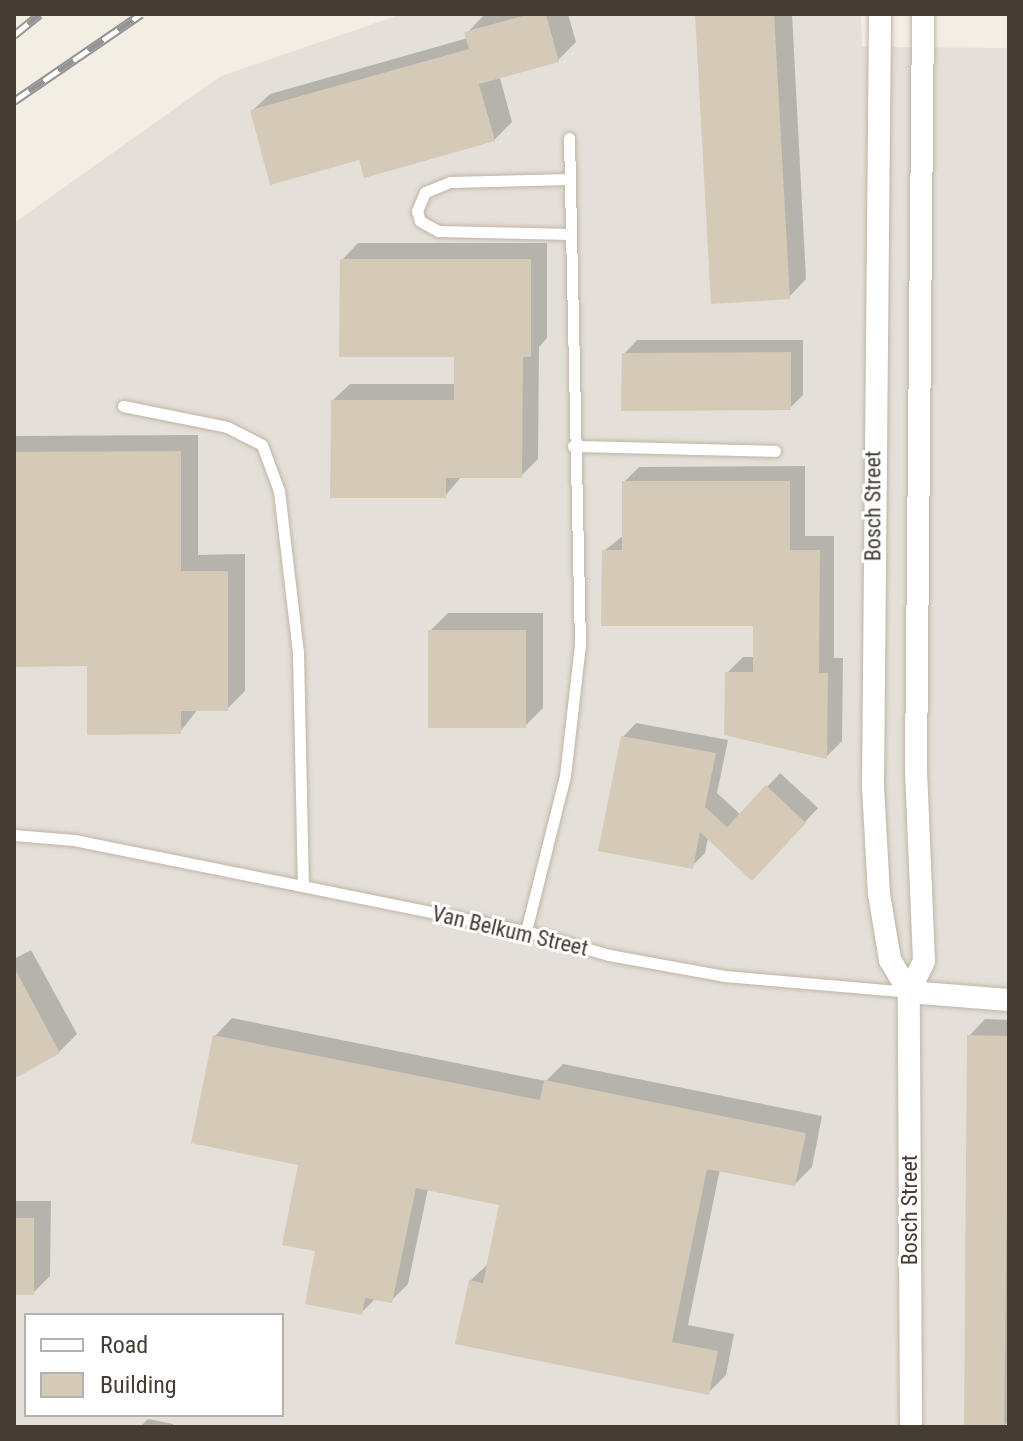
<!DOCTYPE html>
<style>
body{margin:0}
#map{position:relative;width:1023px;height:1441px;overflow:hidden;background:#f3eee3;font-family:"Roboto Condensed",sans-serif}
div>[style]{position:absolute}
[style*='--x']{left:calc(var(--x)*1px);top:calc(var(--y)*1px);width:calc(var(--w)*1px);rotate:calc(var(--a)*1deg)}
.industrial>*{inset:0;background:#e4dfd8}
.shadow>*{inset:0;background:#0003}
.building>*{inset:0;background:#d5c9b8}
.roads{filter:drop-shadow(0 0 2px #bfb5a5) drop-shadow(0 0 2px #bfb5a5)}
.lane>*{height:11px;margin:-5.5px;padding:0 5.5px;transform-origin:5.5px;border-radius:5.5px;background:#fff}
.street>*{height:22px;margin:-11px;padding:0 11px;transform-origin:11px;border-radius:11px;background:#fff}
.rail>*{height:9px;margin-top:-4.5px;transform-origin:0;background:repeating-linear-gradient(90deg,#fff 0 18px,#949494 0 36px);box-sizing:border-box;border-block:2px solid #949494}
span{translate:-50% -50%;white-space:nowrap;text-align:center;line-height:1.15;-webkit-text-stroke:6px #fff;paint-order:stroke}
.street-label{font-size:22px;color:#453d33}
.frame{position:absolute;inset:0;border:16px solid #453d33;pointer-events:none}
.legend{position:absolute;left:24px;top:1313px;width:260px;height:104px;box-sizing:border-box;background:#fff;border:2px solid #b5b1ad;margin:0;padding:10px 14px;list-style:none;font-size:24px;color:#453d33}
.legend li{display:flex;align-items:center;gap:16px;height:40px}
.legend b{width:40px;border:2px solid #b5b1ad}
</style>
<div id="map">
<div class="industrial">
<i style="clip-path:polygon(evenodd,402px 14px,861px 14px,862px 47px,1009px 48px,1009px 1427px,14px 1427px,14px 223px,221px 76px,402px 14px,26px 1315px,282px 1315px,282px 1415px,26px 1415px,26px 1315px)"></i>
</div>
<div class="shadow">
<i style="clip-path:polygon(568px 14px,576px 42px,558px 60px,500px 78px,512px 122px,494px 140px,360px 158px,252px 111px,270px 94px,468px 38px,467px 33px,484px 15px)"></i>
<i style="clip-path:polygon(697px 14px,792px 14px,806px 279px,789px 297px)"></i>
<i style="clip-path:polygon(358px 243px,547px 243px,547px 338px,539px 347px,538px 459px,521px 476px,462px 476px,445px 496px,333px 400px,350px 384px,456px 384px,456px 355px,342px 260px)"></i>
<i style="clip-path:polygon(637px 340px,803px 340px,803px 395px,790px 408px,624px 354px)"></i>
<i style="clip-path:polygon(198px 435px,198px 555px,245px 554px,245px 691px,227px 709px,198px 709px,180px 732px,89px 664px,14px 665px,14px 436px)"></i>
<i style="clip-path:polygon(805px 466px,805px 536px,834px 536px,834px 658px,843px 658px,842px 741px,827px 756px,727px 673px,743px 657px,755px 657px,755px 624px,604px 551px,624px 535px,624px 482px,639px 467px)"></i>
<i style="clip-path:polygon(448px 613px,543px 613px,543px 708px,525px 726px,430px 631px)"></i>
<i style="clip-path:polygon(636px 723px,728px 740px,717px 793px,741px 815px,780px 773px,818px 808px,765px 865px,708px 838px,705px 853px,692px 866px,623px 737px)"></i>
<i style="clip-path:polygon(31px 950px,77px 1034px,59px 1052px,14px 1076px,14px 959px)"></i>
<i style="clip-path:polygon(232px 1018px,546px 1081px,563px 1064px,822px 1116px,812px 1167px,795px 1184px,720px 1169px,688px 1325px,734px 1334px,726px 1375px,708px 1393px,470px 1281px,488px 1264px,501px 1204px,428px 1189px,408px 1284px,391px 1301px,376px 1298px,361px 1313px,318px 1249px,301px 1163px,215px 1036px)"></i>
<i style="clip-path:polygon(985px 1019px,1009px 1020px,1009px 1421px,1003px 1427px,969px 1036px)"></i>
<i style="clip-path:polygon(14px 1201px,51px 1201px,50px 1276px,33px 1293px,14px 1293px)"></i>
<i style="clip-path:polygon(148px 1419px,173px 1424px,172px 1427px,140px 1427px)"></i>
</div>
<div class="building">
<i style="clip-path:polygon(530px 14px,546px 14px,559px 62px,479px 84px,495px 141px,364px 178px,359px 160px,270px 185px,250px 110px,469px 49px,464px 32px)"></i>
<i style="clip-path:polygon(695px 14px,774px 14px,790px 299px,711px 304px)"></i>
<i style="clip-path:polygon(340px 259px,531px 259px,531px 357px,523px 357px,522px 478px,446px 478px,446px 498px,330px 498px,331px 400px,454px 400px,454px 357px,339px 357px)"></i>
<i style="clip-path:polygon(791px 352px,791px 410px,621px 411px,622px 353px)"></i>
<i style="clip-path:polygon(181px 451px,181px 571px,228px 571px,228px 711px,181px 711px,181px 734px,87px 735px,87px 666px,14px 667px,14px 452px)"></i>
<i style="clip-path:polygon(622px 481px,790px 481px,790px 550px,820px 550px,819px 673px,828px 673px,827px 759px,724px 735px,725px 672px,753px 672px,753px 626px,601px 626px,602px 550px,622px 550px)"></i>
<i style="clip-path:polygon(428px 630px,526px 630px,526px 728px,428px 728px)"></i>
<i style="clip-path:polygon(621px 736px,716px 753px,705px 807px,727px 827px,766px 785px,806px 823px,752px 881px,700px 832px,693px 869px,598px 851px)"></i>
<i style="clip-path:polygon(14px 967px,60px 1053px,14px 1079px)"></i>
<i style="clip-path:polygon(213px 1035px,540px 1100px,544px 1080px,806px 1133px,795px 1186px,707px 1169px,672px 1342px,718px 1351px,709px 1395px,455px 1344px,469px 1280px,483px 1283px,499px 1205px,416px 1188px,392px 1303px,365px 1298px,362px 1315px,305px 1304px,315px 1251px,282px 1245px,298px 1165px,191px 1143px)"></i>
<i style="clip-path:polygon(967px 1035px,1009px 1036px,1004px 1427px,964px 1427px)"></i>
<i style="clip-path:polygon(14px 1218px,34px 1218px,34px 1295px,14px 1295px)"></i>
</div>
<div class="roads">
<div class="lane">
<i style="--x:569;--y:179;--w:119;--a:178.6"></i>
<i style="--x:450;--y:182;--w:27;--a:158"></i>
<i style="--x:425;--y:192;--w:21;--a:113"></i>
<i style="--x:417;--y:211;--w:10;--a:73"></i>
<i style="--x:420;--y:221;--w:21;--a:29"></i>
<i style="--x:438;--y:231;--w:132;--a:1.3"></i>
<i style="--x:123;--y:406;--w:106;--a:11.4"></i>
<i style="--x:227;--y:427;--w:39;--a:27"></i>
<i style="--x:262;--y:445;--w:49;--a:69.7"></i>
<i style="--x:279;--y:491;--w:162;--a:83.3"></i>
<i style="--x:298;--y:652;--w:234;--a:88.8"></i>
<i style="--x:573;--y:446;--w:202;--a:1.4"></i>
<i style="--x:14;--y:835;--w:60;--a:4.8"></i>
<i style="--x:74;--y:840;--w:461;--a:11.4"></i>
<i style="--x:526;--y:931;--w:86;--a:16.1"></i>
<i style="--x:609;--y:955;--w:117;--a:10.3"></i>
<i style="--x:724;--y:976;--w:186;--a:4.9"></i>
<i style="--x:526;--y:931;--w:160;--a:-75.9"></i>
<i style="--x:565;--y:776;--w:132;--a:-83.5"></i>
<i style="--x:580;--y:645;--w:507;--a:-91.24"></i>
</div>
<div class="street">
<i style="--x:880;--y:14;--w:773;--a:90.52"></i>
<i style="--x:873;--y:787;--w:107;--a:86.8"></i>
<i style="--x:879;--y:894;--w:67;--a:80.5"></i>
<i style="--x:890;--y:960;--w:37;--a:59"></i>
<i style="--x:909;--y:992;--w:100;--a:4.6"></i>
<i style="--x:911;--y:1427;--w:435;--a:-90.3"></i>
<i style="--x:909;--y:992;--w:34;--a:-64"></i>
<i style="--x:924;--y:961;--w:192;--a:-92.4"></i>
<i style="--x:916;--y:769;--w:755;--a:-89.47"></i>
</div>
</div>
<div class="rail">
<i style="--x:14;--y:35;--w:33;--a:-39"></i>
<i style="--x:14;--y:101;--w:154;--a:-34.4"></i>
</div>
<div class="street-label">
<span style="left:873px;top:506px;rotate:-90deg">Bosch Street</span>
<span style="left:510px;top:931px;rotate:13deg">Van Belkum Street</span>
<span style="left:910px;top:1210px;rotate:-90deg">Bosch Street</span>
</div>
<div class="frame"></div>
<ul class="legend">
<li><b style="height:10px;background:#fff"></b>Road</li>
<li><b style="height:22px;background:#d5c9b8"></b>Building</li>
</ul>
</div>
